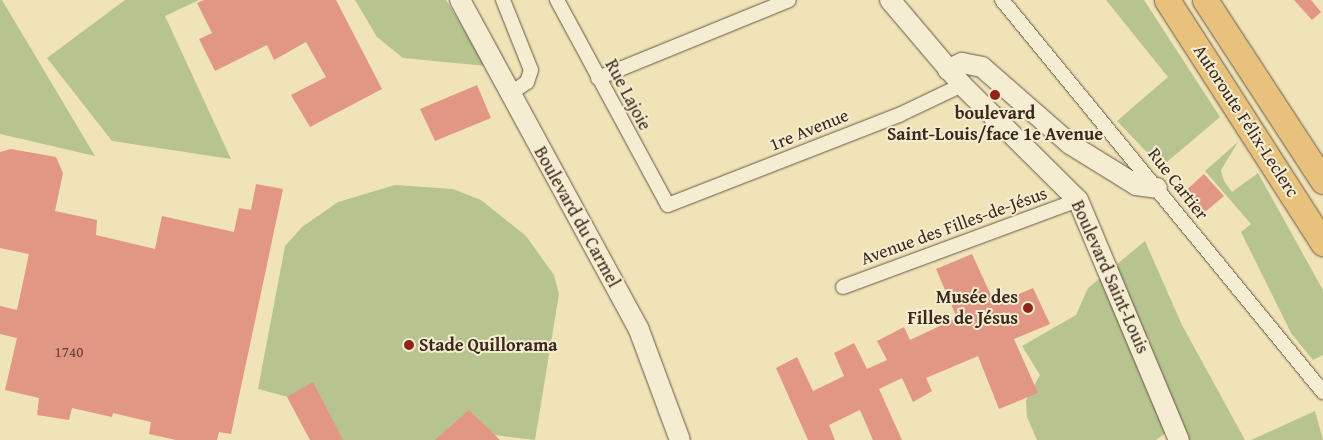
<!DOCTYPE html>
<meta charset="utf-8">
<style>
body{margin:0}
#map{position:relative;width:1323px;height:440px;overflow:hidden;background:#f0e3b8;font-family:"Gentium Book Plus",serif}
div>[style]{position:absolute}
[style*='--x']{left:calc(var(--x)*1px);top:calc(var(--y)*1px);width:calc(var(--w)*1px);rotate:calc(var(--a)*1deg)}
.green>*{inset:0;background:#b7c490}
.building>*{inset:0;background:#e29684}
.roads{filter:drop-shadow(0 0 1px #685743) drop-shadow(0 0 1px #685743)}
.street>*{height:14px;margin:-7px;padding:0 7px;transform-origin:7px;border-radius:7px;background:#f5edd1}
.secondary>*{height:20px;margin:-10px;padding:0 10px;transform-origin:10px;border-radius:10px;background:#f5edd1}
.highway>*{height:25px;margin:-12.5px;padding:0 12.5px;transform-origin:12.5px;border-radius:12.5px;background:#e8c27c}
.dots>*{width:14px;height:14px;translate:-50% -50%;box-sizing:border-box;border:2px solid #f5edd1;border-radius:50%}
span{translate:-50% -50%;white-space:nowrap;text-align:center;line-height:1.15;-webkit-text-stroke:4px #f5edd1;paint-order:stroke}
.number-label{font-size:15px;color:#654436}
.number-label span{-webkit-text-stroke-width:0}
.street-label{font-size:18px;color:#3b281c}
.poi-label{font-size:18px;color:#3b281c;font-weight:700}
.right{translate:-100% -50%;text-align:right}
.left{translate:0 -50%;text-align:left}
</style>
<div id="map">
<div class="green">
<i style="clip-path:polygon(0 0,2px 0,95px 156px,0 134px)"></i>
<i style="clip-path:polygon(125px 0,199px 0,165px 16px,231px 159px,112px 141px,47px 58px)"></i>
<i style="clip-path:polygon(355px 0,446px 0,486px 66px,403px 58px,377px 37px)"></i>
<i style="clip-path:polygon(1106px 0,1144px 0,1220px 117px,1161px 167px,1117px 121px,1168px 77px)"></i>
<i style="clip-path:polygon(1238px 142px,1221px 170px,1224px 181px,1232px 192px,1258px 173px,1323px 290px,1323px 355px,1313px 360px,1291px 333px,1241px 232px,1251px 224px,1205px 171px)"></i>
<i style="clip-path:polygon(395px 185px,453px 189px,481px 200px,526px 236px,554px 275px,559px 294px,535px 440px,495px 435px,490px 440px,311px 440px,288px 397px,258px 389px,285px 246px,302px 227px,338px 202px)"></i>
<i style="clip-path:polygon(1145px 241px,1182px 325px,1245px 440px,1184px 440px,1167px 432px,1156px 440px,1037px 440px,1027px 417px,1026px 400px,1040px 375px,1022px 346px,1076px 315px,1088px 288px)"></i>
<i style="clip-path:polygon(1315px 411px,1323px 440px,1251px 440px)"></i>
</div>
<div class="building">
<i style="clip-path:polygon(204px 0,336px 0,382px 89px,310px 127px,291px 95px,326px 77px,306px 42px,274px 60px,267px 45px,215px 71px,199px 39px,212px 33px,197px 3px)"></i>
<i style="clip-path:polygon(1294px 0,1311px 0,1321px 12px,1312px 20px)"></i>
<i style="clip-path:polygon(477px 85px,491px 118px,435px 141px,420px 109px)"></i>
<i style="clip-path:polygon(11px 149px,56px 157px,63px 173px,55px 211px,97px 220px,96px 235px,155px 249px,162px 216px,234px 232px,239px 208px,251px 210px,256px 184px,283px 189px,231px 434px,219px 432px,217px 440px,176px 440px,149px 434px,151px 422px,113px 413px,112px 417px,72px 408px,69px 420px,37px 415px,39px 398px,5px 390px,17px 338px,0 334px,0 306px,17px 310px,29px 254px,0 248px,0 152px)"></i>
<i style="clip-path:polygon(1204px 174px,1224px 196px,1198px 218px,1180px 196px)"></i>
<i style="clip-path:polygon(972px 254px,995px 304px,1033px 288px,1050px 324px,1014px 339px,1038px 393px,999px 409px,978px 356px,926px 378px,932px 391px,913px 402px,902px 378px,879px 389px,902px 440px,873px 440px,860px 410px,829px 425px,835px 440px,808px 440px,776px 368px,797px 357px,813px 391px,844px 376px,834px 353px,854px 343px,867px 369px,887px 360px,877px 341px,904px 327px,910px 340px,957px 318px,936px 269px)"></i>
<i style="clip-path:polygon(313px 382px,343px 440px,310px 440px,287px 397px)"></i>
<i style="clip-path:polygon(469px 410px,500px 440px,435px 440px)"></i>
</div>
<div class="roads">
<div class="street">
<i style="--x:503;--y:0;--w:75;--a:68.2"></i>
<i style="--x:531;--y:70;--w:13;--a:108"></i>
<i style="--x:527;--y:82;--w:21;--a:145"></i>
<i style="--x:557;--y:0;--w:233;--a:61.6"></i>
<i style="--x:668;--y:205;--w:248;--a:-21.3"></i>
<i style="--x:899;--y:115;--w:70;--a:-25.5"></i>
<i style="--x:1002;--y:0;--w:507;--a:50.69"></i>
<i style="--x:598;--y:78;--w:206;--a:-22.2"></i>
<i style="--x:843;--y:287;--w:251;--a:-20.3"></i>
</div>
<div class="secondary">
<i style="--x:460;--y:0;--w:375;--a:61.5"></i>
<i style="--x:639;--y:330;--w:117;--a:69.6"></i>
<i style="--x:890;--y:0;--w:111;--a:49.7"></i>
<i style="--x:962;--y:85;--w:163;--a:44.8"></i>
<i style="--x:1078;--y:200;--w:260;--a:67.2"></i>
<i style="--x:948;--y:70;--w:16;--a:-27"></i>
<i style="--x:962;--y:63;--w:20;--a:11"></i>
<i style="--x:982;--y:67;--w:117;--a:41.2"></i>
<i style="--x:1070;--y:144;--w:78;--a:31.8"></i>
<i style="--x:1136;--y:185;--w:21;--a:8"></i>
</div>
<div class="highway">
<i style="--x:1167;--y:0;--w:289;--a:57.3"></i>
<i style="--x:1205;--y:0;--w:216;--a:56.9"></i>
</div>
</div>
<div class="dots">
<i style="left:995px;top:95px;background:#8f2418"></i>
<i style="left:1028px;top:308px;background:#8f2418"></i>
<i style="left:409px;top:345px;background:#8f2418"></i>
</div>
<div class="number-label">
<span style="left:69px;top:352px">1740</span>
</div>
<div class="street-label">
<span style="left:628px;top:95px;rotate:62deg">Rue Lajoie</span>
<span style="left:1246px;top:121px;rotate:57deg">Autoroute Félix-Leclerc</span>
<span style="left:809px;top:130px;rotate:-22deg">1re Avenue</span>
<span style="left:1178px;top:184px;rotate:52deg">Rue Cartier</span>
<span style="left:577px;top:217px;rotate:61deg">Boulevard du Carmel</span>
<span style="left:954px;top:226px;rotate:-20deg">Avenue des Filles-de-Jésus</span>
<span style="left:1110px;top:277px;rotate:66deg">Boulevard Saint-Louis</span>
</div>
<div class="poi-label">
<span style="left:995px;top:124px">boulevard<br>Saint-Louis/face 1e Avenue</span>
<span class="right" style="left:1018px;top:308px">Musée des<br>Filles de Jésus</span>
<span class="left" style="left:419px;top:345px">Stade Quillorama</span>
</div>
</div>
